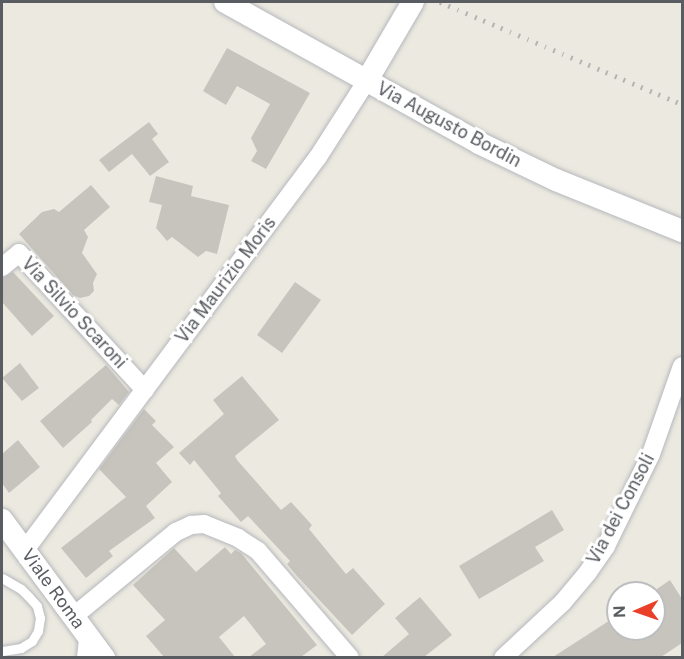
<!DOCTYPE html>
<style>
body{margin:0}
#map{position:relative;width:684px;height:659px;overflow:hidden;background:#eceae0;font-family:"Public Sans",sans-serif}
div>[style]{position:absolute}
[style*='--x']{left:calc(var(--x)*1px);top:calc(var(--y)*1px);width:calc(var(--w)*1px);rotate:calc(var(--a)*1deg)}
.building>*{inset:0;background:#c7c4bd}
.roads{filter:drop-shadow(0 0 2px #b6b8bd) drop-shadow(0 0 2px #b6b8bd)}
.service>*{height:9px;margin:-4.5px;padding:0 4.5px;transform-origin:4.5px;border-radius:4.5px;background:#fff}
.minor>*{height:18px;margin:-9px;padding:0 9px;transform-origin:9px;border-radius:9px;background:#fff}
.tertiary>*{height:22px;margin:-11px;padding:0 11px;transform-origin:11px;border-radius:11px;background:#fff}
.rail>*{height:4.5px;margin-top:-2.25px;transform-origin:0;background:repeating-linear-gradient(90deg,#b2b3b3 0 1.5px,transparent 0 9.5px)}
span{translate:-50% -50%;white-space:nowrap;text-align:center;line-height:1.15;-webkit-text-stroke:6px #fff;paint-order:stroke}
.street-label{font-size:18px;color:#595c61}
.frame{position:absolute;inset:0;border:3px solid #595c61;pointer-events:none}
.north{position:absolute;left:606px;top:581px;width:60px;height:60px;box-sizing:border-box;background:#fff;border:2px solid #bdbec0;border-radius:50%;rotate:268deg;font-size:16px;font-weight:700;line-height:24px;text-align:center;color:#595c61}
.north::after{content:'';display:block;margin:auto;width:21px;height:27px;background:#ea3f28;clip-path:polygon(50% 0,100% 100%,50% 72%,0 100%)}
</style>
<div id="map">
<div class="building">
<i style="clip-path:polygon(227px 48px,310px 93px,266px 169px,251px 161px,257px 151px,251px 138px,270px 104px,237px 86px,226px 105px,203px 91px)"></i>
<i style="clip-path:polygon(149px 122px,158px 134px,152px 139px,169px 162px,150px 176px,132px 154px,109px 172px,99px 160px)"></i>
<i style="clip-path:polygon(156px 176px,193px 186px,191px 196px,229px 205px,217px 254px,206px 251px,198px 257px,172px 237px,167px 241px,156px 228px,162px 205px,149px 202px)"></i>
<i style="clip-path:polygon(91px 185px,110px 207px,84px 230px,88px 237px,82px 253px,97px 274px,93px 283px,94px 291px,89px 296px,80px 298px,73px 295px,19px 234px,42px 212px,54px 209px,59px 212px)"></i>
<i style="clip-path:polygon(13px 272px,54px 316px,32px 336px,2px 302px,2px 278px)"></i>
<i style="clip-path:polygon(295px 282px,321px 300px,282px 353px,257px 335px)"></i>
<i style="clip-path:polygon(20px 363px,39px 388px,22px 401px,2px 378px)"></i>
<i style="clip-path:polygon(106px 365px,129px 392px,119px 405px,112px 399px,91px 420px,92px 422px,63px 448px,40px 421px)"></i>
<i style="clip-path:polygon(242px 376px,279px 420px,235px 456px,237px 460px,281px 510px,291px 502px,312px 525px,309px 529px,346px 574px,353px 568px,385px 604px,352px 635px,297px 576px,287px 564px,290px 561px,248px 516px,241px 522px,218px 496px,221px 493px,194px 460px,190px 465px,179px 453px,224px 414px,213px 400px)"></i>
<i style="clip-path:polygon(144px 409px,156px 421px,152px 425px,174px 447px,156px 463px,172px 482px,146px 506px,155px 518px,109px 551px,113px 556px,86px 578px,61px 548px,126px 497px,99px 469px)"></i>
<i style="clip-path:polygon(18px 440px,40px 467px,9px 493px,2px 483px,2px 454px)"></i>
<i style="clip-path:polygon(552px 510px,564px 530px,535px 547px,544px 561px,479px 599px,459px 566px)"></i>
<i style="clip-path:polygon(225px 547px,231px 554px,235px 550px,241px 553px,317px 645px,301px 657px,249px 657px,266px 644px,244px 616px,219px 637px,235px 657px,164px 657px,146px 636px,165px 620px,133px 585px,174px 548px,196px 572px)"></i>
<i style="clip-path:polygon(670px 580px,682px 599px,682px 643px,661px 657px,553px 657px,618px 615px,618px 629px,654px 629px,654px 591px)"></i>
<i style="clip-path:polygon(420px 597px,452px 635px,424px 657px,382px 657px,409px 634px,395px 618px)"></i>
</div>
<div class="roads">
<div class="service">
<i style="--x:2;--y:578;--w:22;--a:30"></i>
<i style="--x:21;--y:589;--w:11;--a:45"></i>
<i style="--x:29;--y:597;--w:12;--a:48"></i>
<i style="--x:37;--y:606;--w:12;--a:76"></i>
<i style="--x:40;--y:618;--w:13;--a:99"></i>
<i style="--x:38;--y:631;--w:12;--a:121"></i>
<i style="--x:32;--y:641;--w:13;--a:148"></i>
<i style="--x:21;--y:648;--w:19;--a:171"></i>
</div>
<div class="minor">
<i style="--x:2;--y:267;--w:22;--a:-39"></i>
<i style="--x:19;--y:253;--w:186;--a:47.4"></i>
<i style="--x:25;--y:550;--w:490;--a:-53.3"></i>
<i style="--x:318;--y:157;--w:89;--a:-57.4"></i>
<i style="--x:74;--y:616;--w:132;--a:-39.5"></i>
<i style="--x:176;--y:532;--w:17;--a:-25"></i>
<i style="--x:191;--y:525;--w:13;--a:-4"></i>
<i style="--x:204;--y:524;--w:37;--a:22"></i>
<i style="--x:238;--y:538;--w:24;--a:33"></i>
<i style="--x:258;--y:551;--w:141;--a:49.3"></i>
<i style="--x:86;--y:658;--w:20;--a:-84"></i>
<i style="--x:503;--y:658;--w:82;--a:-43"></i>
<i style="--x:563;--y:602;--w:39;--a:-50"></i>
<i style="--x:588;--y:572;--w:32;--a:-55"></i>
<i style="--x:606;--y:546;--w:102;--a:-63.9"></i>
<i style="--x:651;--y:454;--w:93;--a:-70.6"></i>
</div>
<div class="tertiary">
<i style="--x:225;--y:2;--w:291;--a:29"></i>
<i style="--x:479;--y:143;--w:85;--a:25.7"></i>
<i style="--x:556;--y:180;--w:136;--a:22"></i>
<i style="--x:366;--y:82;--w:93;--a:-59.6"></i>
<i style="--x:2;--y:520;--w:172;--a:53.5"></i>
</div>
</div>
<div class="rail">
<i style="--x:440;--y:2;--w:263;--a:22.9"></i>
</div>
<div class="street-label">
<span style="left:449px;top:125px;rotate:28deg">Via Augusto Bordin</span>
<span style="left:226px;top:280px;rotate:-53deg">Via Maurizio Moris</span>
<span style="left:74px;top:313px;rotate:47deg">Via Silvio Scaroni</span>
<span style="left:621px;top:509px;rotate:-62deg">Via dei Consoli</span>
<span style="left:53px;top:589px;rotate:54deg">Viale Roma</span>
</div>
<div class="frame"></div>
<div class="north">N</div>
</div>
